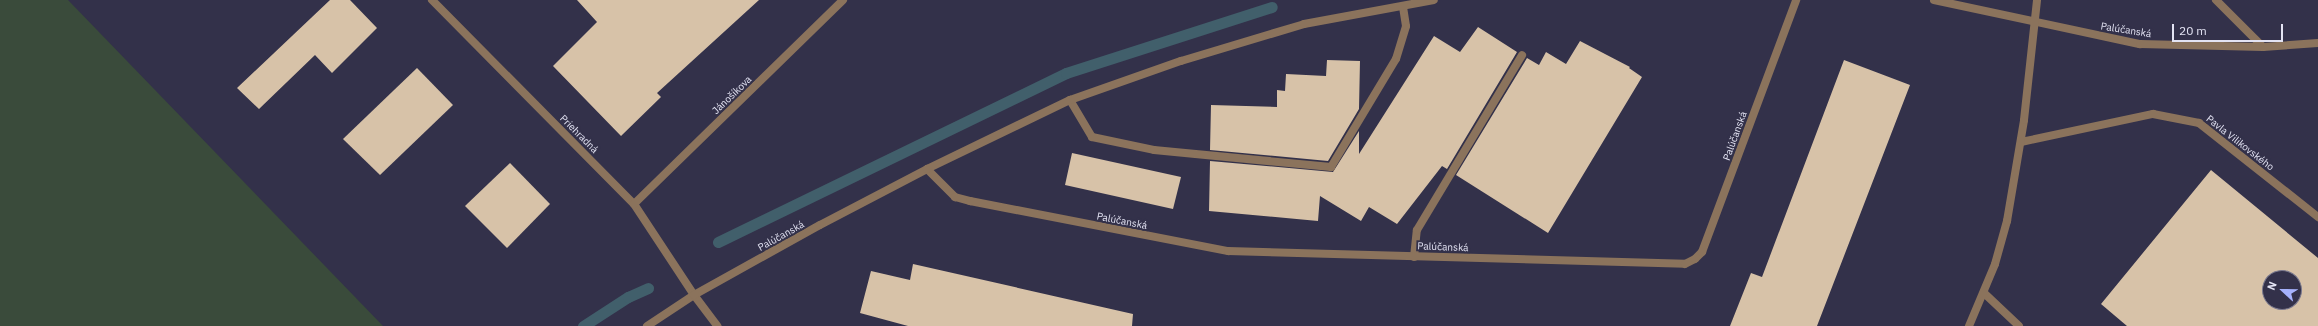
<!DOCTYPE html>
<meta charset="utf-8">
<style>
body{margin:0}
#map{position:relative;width:2318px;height:326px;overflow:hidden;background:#33314a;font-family:"IBM Plex Sans",sans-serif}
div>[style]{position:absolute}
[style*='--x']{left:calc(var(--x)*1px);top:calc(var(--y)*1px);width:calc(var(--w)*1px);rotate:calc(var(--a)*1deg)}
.green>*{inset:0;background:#3a4b3b}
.stream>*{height:11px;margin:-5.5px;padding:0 5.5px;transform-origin:5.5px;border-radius:5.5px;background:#415f6b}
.building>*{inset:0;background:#d7c2a8}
.lane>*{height:8px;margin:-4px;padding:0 4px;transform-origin:4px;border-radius:4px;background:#8b735c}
.street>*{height:8px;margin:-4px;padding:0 4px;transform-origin:4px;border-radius:4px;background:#8b735c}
span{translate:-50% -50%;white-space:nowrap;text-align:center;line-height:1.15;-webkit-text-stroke:4px #33314a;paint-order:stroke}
.street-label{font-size:10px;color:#e3e3f3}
.north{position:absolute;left:2262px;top:270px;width:40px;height:40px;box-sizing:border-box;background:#33314a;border:1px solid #79788e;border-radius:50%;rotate:292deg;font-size:11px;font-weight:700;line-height:16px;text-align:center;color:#e3e3f3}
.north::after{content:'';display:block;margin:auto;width:14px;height:18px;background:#a5b1fc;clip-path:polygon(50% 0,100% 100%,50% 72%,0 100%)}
.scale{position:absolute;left:2172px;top:24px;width:111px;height:18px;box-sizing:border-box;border:2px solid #e3e3f3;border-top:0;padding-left:5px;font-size:12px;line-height:14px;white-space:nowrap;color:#e3e3f3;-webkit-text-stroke:3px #33314a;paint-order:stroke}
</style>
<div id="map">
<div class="green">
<i style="clip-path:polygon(0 0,68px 0,383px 326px,0 326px)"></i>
</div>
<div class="stream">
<i style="--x:718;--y:242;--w:387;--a:-25.9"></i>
<i style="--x:1066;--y:73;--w:216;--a:-17.8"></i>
<i style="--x:583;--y:326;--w:54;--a:-32.8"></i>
<i style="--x:628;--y:297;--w:22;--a:-24"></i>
</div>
<div class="building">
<i style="clip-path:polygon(330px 0,350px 0,377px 28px,332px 73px,315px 55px,259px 109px,237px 88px)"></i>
<i style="clip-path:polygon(577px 0,759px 0,657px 93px,661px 97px,621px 136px,553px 66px,597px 22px)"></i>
<i style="clip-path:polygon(1478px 27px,1517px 52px,1447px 169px,1442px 166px,1397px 224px,1369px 207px,1361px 221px,1320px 196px,1318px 221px,1209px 211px,1210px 161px,1333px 172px,1359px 131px,1359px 154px,1434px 36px,1460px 52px)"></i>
<i style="clip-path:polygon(1580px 41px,1630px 67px,1629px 68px,1642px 77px,1548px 233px,1456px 175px,1527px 58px,1539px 65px,1546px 52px,1566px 64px)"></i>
<i style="clip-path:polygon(1327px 60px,1360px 61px,1359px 109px,1328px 161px,1210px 150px,1211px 105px,1277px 107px,1277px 90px,1285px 91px,1286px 74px,1326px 76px)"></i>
<i style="clip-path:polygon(1844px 60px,1910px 85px,1817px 326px,1730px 326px,1751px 273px,1762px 277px)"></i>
<i style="clip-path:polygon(417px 68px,453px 105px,380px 175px,343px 139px)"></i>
<i style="clip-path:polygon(1072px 153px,1181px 177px,1173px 209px,1065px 185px)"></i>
<i style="clip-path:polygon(510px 163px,550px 204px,507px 248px,465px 206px)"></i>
<i style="clip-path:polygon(evenodd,2211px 170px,2318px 258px,2318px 326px,2127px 326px,2101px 304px,2211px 170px,2270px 278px,2294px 278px,2294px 302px,2270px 302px,2270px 278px)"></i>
<i style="clip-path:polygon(913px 264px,1133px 314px,1132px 326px,908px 326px,860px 313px,871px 271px,910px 280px)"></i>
</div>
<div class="lane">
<i style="--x:2216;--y:0;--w:66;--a:45"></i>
<i style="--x:1070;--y:100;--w:43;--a:59.3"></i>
<i style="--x:1092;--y:137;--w:63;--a:11.8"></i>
<i style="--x:1154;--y:150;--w:178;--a:5.5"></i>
<i style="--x:1331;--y:167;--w:126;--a:-59"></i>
<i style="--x:1396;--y:59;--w:34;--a:-73"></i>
<i style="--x:1406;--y:26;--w:20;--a:-99"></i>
<i style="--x:1414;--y:257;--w:27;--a:-84"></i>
<i style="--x:1417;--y:230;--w:204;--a:-59"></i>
</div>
<div class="street">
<i style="--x:432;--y:0;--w:287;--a:45.3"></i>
<i style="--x:634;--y:204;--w:109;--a:56.6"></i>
<i style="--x:694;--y:295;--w:39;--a:53"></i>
<i style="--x:1934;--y:0;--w:211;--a:12.1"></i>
<i style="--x:2140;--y:44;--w:123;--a:1.4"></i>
<i style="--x:2263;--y:47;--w:55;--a:-4.2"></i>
<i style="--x:2021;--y:142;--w:135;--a:-12"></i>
<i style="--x:2153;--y:114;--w:47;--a:11.1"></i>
<i style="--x:2199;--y:123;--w:152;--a:38.3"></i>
<i style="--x:927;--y:169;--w:40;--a:45"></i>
<i style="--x:955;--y:197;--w:16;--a:15"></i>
<i style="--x:970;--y:201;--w:263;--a:11"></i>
<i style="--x:1228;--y:251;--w:457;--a:1.6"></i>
<i style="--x:1685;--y:264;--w:11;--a:-27"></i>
<i style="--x:1695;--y:259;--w:10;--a:-45"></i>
<i style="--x:1702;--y:252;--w:269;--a:-69.5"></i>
<i style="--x:634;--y:204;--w:292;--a:-44.3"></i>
<i style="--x:1984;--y:293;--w:48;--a:43.3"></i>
<i style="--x:647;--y:326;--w:56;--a:-33.4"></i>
<i style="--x:694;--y:295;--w:144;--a:-29.1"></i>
<i style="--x:820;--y:225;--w:121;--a:-27.6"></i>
<i style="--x:927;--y:169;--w:159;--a:-25.8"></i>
<i style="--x:1070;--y:100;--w:118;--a:-19.4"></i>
<i style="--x:1181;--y:61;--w:128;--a:-16.7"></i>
<i style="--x:1304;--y:24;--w:132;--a:-10.5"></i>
<i style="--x:1969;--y:326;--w:67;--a:-67.2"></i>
<i style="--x:1995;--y:264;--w:45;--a:-74.4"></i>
<i style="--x:2007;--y:221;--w:102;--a:-80.4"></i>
<i style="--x:2024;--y:120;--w:121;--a:-83.8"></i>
</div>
<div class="street-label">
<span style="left:2126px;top:30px;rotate:9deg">Palúčanská</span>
<span style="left:732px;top:95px;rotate:-44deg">Jánošíkova</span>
<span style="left:579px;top:134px;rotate:45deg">Priehradná</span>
<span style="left:1735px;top:136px;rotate:-70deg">Palúčanská</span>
<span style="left:2240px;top:143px;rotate:38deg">Pavla Vilikovského</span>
<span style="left:1122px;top:221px;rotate:11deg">Palúčanská</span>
<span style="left:781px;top:236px;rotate:-29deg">Palúčanská</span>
<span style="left:1443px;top:247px;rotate:2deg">Palúčanská</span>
</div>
<div class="north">N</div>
<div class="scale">20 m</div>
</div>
